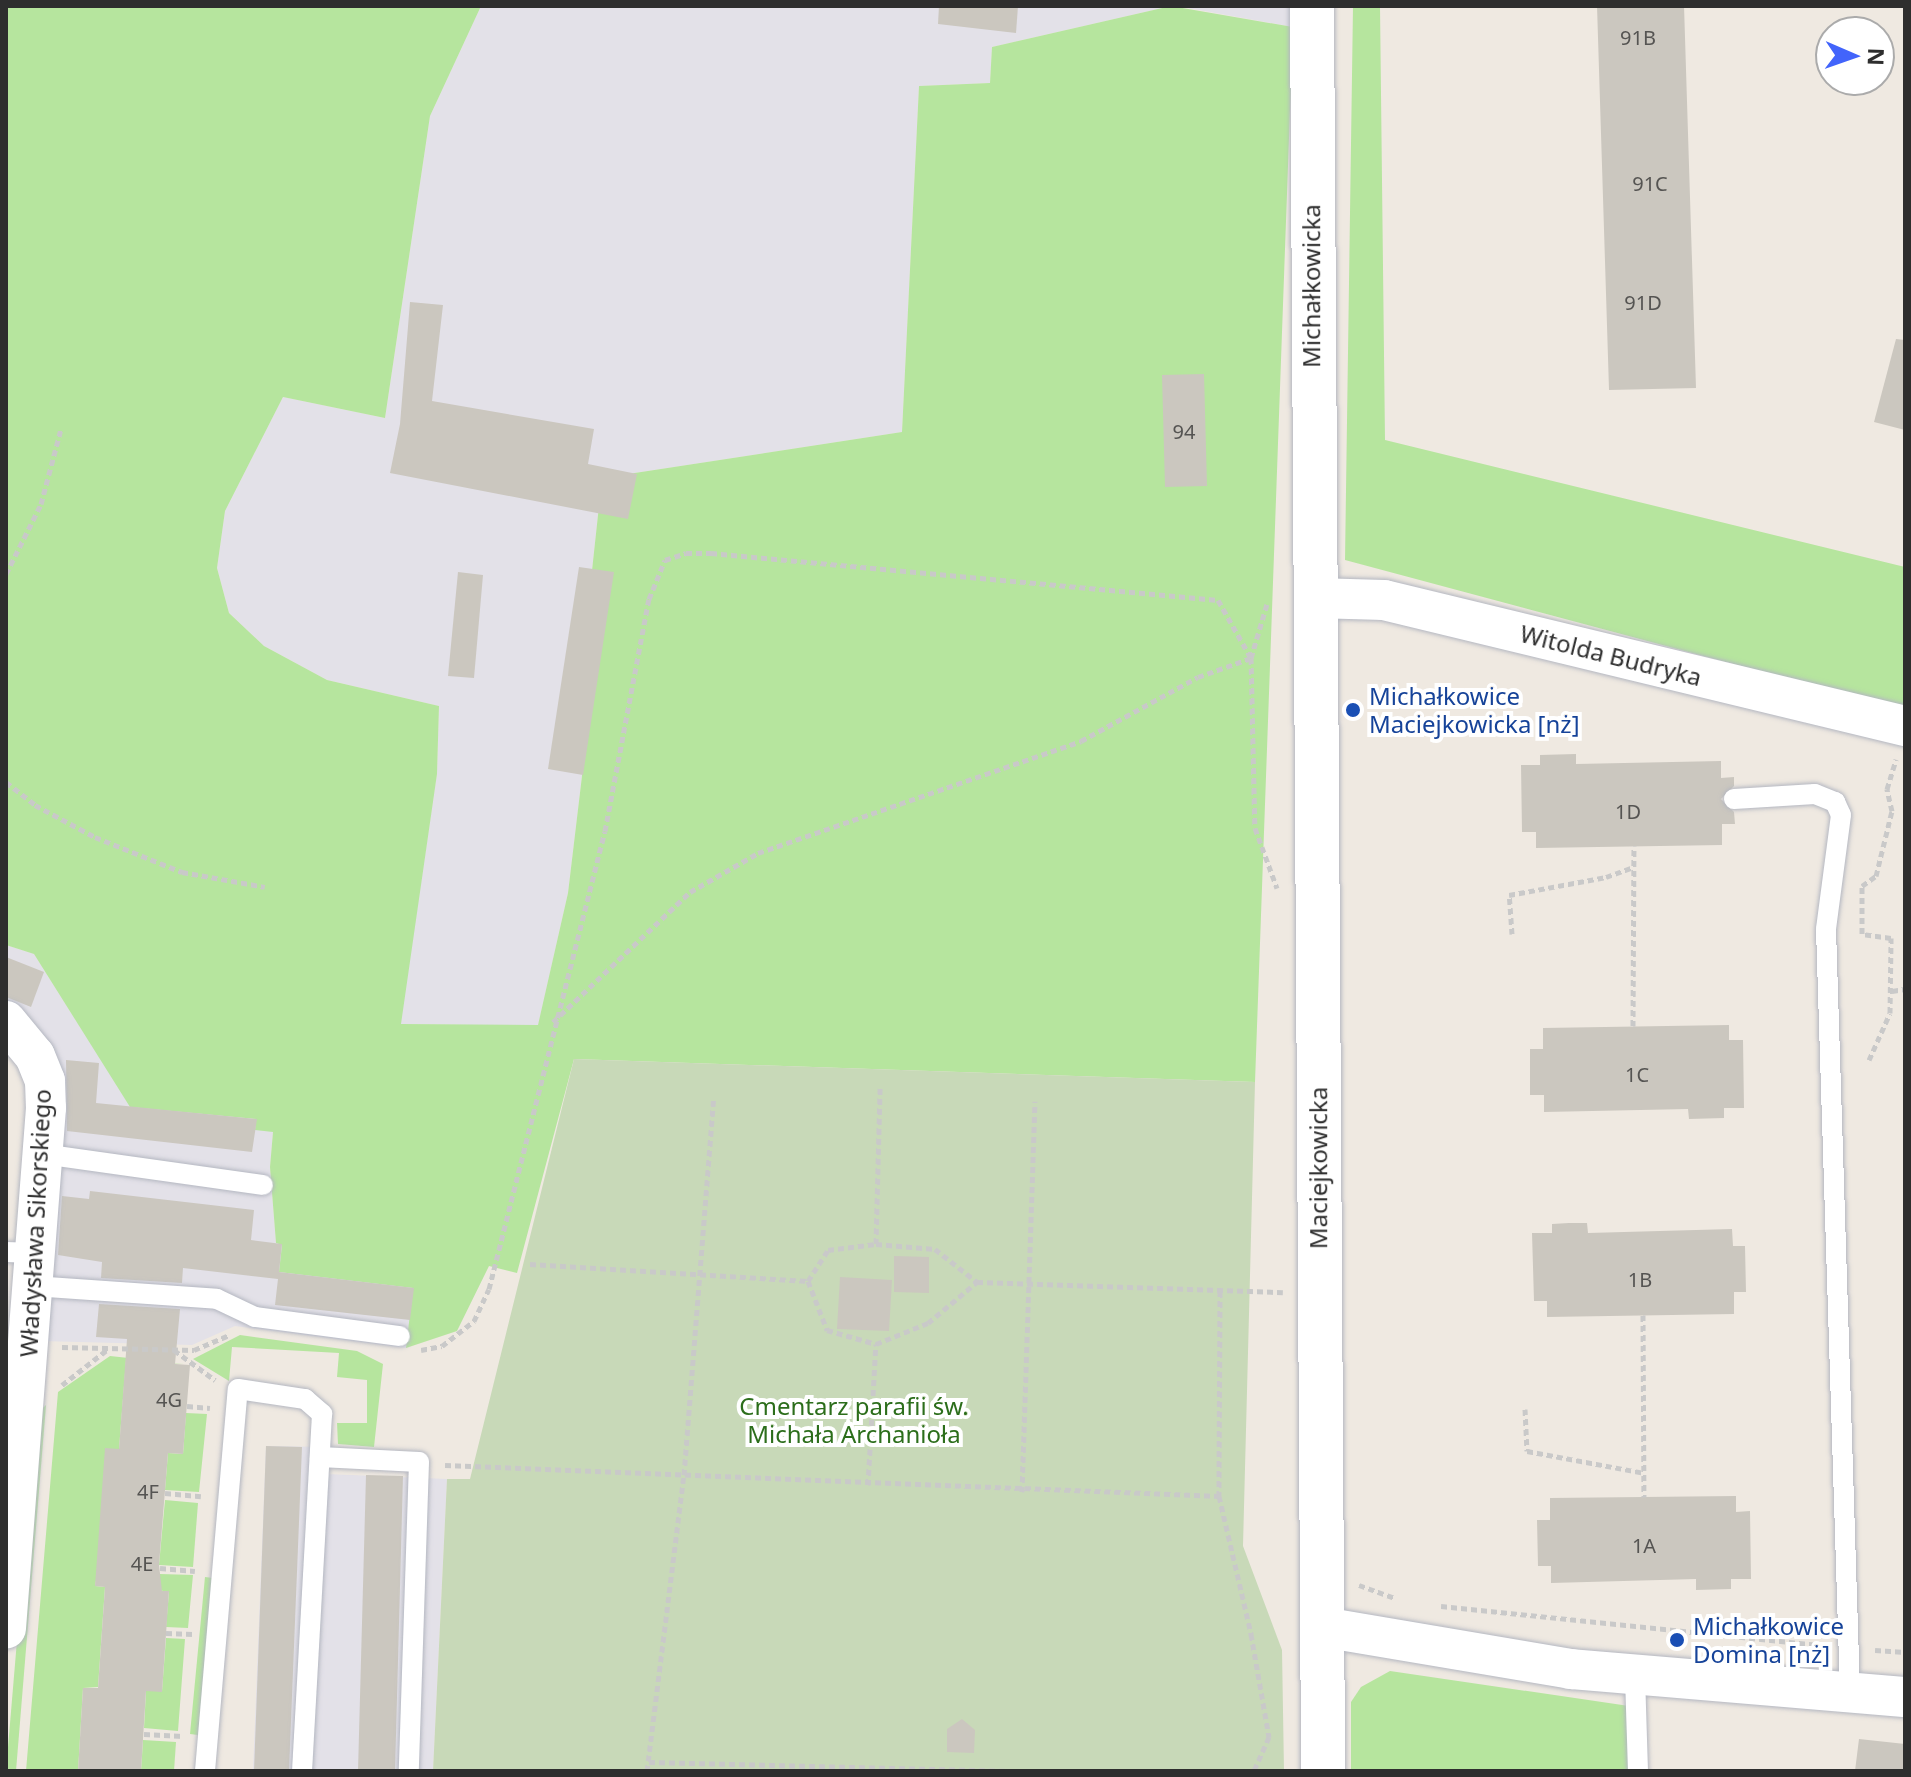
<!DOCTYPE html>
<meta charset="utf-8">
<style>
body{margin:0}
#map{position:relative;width:1911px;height:1777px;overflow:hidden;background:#efe9e1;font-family:"Noto Sans",sans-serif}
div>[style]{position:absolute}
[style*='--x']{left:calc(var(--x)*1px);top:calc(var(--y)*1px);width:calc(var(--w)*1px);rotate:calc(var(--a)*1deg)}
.industrial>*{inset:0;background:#e3e1e8}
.green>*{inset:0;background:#b6e59e}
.cemetery>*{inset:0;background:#c8d9b8}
.building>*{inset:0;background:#cbc7bf}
.path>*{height:5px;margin-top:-2.5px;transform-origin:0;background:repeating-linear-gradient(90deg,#c9c9c9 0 6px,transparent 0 10px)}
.roads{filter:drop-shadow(0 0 2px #b4b7c1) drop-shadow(0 0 2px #b4b7c1)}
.service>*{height:20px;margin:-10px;padding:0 10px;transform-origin:10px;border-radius:10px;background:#fff}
.minor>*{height:40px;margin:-20px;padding:0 20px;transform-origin:20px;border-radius:20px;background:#fff}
.tertiary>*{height:44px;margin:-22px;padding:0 22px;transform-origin:22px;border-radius:22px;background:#fff}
.dots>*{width:22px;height:22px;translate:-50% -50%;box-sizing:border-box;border:4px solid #fff;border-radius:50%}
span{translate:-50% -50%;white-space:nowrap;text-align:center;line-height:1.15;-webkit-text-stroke:8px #fff;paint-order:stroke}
.number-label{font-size:20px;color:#555452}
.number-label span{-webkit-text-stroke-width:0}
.street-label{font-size:24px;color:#2e2e2e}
.transit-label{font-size:24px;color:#164399}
.left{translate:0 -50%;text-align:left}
.park-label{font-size:24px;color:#2c6e1b}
.frame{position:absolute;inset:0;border:8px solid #2e2e2e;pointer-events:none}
.north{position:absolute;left:1815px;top:16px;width:80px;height:80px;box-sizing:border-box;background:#fff;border:2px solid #ababab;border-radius:50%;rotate:92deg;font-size:22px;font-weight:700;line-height:32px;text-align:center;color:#2e2e2e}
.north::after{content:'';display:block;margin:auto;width:28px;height:36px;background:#4264fb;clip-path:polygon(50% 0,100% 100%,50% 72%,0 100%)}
</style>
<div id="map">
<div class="industrial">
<i style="clip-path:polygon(481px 6px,1171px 6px,992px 47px,990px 83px,919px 86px,902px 432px,602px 478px,583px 654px,582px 776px,568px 893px,538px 1026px,400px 1024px,437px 774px,439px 706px,327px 680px,264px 646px,229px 613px,217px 568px,225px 511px,283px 397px,385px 418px,430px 116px)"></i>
<i style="clip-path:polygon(1177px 6px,1294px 6px,1293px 27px)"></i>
<i style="clip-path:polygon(6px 945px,34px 954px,130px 1106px,257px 1119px,273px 1132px,270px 1167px,276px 1243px,414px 1288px,406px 1348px,235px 1326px,192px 1345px,41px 1341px,54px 1065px,6px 1013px)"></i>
<i style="clip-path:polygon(266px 1446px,327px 1447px,326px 1474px,447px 1479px,433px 1771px,253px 1771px)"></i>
</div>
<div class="green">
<i style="clip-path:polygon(6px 6px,481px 6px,430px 116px,385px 418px,283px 397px,225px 511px,217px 568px,229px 613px,264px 646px,327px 680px,439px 706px,437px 774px,401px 1024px,538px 1025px,568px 893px,582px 776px,583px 654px,602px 478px,902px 432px,919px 86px,990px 83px,992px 47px,1171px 6px,1293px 27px,1255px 1082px,574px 1059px,517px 1273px,489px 1266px,457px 1331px,406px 1348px,413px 1288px,279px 1272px,282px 1245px,276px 1243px,270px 1167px,273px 1132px,255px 1130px,256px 1119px,130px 1107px,34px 954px,6px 945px)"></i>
<i style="clip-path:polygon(1353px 6px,1380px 6px,1385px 440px,1905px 567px,1905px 710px,1345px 560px)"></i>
<i style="clip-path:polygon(240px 1335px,357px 1351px,383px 1364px,374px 1447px,338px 1444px,337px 1423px,367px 1423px,367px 1380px,337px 1377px,339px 1353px,232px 1347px,229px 1381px,193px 1359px)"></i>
<i style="clip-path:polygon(110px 1356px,184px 1364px,126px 1360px,119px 1449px,95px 1586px,105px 1587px,98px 1687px,83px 1688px,78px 1771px,26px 1771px,58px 1392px)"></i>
<i style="clip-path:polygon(46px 1405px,16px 1771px,6px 1771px,36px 1415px)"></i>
<i style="clip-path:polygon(186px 1413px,207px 1414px,199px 1492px,165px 1490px,168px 1453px,183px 1454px)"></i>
<i style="clip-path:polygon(165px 1500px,198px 1503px,193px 1567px,159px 1565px)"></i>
<i style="clip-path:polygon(160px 1574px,193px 1575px,188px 1628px,166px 1627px,169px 1592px,158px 1590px)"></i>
<i style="clip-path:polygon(205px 1577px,213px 1578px,198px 1735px,190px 1734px)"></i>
<i style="clip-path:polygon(166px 1638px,185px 1639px,178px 1731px,144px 1728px,146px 1691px,162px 1691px)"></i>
<i style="clip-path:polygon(1390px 1671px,1629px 1706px,1631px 1771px,1351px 1771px,1351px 1702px,1361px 1687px)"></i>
<i style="clip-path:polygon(143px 1740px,176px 1742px,174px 1771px,141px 1771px)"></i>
</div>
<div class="cemetery">
<i style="clip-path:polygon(574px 1059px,1255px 1082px,1243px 1546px,1282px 1650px,1284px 1771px,433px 1771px,447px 1479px,470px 1479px)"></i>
</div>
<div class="building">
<i style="clip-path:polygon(939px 6px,1018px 6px,1016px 33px,938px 24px)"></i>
<i style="clip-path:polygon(1597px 6px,1684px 6px,1696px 388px,1609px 390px)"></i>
<i style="clip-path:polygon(410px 302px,443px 305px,432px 401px,594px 429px,588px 464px,637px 474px,628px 519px,390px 473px,400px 424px)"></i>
<i style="clip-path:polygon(1896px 339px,1905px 340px,1905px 430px,1874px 422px)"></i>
<i style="clip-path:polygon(1204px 374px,1207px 486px,1165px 487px,1162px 375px)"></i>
<i style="clip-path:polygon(579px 567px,614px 572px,583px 775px,548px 769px)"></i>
<i style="clip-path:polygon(458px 572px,483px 575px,474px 678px,448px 676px)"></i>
<i style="clip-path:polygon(1576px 754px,1576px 764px,1721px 761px,1721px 778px,1734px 777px,1734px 786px,1721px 799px,1734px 812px,1735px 824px,1722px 824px,1722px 845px,1536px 848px,1536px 832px,1522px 832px,1521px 765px,1540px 765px,1540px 755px)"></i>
<i style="clip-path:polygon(6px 957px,44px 972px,31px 1007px,6px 997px)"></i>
<i style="clip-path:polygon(1729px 1025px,1729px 1040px,1743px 1040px,1744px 1108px,1724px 1108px,1724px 1118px,1689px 1119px,1688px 1109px,1544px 1112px,1544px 1095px,1530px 1095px,1530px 1049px,1543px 1049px,1543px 1028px)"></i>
<i style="clip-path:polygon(66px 1060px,99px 1063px,96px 1103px,257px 1119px,252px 1152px,67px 1131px)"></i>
<i style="clip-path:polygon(90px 1191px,254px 1210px,251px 1240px,282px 1244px,279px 1272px,414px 1288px,410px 1320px,275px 1305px,278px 1279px,183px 1268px,182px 1283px,101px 1278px,102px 1262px,58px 1255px,62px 1196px,89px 1199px)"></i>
<i style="clip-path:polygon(1569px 1223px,1587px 1223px,1588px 1233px,1732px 1229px,1733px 1246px,1745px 1246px,1746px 1292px,1734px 1292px,1734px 1314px,1547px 1317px,1547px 1301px,1534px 1301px,1532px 1233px,1552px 1233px,1552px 1224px)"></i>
<i style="clip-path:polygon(894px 1256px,929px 1257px,929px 1293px,894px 1292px)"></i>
<i style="clip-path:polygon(840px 1277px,892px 1280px,889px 1331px,837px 1329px)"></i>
<i style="clip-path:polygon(99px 1304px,180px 1309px,175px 1364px,190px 1365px,183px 1454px,168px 1453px,159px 1565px,162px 1591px,169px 1591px,162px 1692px,146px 1691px,141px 1771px,78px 1771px,83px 1688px,98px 1688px,105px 1587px,95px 1586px,105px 1448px,119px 1449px,127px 1339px,96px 1337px)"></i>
<i style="clip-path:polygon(266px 1446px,302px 1447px,289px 1771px,254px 1771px)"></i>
<i style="clip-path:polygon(366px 1475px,403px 1476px,395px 1771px,358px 1771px)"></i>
<i style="clip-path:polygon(1736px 1496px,1736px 1512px,1750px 1511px,1751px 1579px,1731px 1579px,1731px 1589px,1696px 1590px,1696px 1579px,1551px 1583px,1551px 1566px,1538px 1566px,1537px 1520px,1550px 1520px,1550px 1498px)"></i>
<i style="clip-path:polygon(962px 1719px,975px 1730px,974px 1753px,947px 1752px,947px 1729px)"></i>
<i style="clip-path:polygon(1859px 1739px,1905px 1744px,1905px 1771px,1855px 1771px)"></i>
</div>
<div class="path">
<i style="--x:6;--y:574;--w:78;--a:-63.4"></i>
<i style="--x:41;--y:504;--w:78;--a:-75.1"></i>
<i style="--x:6;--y:782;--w:37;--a:38"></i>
<i style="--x:35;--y:805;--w:68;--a:28.1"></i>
<i style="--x:95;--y:837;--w:94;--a:21.9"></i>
<i style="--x:182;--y:872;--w:84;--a:10.2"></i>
<i style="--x:1512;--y:934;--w:39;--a:-94"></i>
<i style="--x:1509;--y:895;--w:99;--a:-10.5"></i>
<i style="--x:1606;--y:877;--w:29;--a:-20"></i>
<i style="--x:1892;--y:991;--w:13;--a:-9"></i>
<i style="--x:553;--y:1022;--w:189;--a:-43.5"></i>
<i style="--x:690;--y:892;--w:78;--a:-29.8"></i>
<i style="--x:758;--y:853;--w:342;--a:-19.1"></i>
<i style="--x:1081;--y:741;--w:133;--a:-28.7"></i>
<i style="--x:1198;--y:677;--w:56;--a:-19.7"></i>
<i style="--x:1251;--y:658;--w:56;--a:-73.5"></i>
<i style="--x:1633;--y:1026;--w:180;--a:-89.7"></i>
<i style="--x:1869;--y:1060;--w:51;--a:-65.9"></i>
<i style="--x:1890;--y:1013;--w:75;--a:-89.2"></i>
<i style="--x:1891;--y:938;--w:29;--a:-172"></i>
<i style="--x:1862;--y:934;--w:48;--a:-90"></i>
<i style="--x:1862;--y:886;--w:17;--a:-36"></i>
<i style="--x:1876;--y:876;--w:67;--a:-76.2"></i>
<i style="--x:1892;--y:811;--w:23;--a:-103"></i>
<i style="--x:1887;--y:789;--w:31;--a:-73"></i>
<i style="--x:876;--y:1244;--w:156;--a:-88.5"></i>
<i style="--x:530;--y:1264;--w:279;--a:3.5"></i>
<i style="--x:808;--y:1281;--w:53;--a:68.8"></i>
<i style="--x:827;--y:1330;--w:51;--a:15.9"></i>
<i style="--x:876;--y:1344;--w:56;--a:-22"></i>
<i style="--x:928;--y:1323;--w:64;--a:-39.9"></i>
<i style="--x:977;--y:1282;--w:306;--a:1.9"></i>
<i style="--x:808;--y:1281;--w:37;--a:-57"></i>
<i style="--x:828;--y:1250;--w:48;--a:-7.1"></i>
<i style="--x:876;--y:1244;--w:59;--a:4.8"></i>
<i style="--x:935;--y:1249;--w:53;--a:38.2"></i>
<i style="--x:1220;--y:1291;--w:205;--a:90.3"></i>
<i style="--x:1219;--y:1496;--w:142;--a:76.9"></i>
<i style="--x:1251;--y:1634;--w:105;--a:80.1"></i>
<i style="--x:1269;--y:1737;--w:37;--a:114"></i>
<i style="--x:1643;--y:1315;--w:182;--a:89.7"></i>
<i style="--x:62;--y:1347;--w:132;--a:1.3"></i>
<i style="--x:194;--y:1350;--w:38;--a:-23"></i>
<i style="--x:174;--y:1350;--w:51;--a:36.2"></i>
<i style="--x:421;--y:1350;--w:21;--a:-11"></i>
<i style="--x:442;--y:1346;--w:41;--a:-38"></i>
<i style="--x:474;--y:1321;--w:35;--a:-65"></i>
<i style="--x:489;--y:1289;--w:472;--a:-75.8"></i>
<i style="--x:605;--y:831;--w:236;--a:-79.3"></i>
<i style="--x:649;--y:599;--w:42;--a:-67.7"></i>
<i style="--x:665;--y:560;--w:22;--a:-18"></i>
<i style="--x:686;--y:553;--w:25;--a:0"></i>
<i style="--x:711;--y:553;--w:509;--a:5.3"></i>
<i style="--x:1218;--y:600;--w:67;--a:60.4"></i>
<i style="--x:1251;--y:658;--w:170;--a:88.7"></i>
<i style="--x:1255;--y:828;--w:64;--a:69.9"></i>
<i style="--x:62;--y:1385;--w:58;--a:-38"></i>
<i style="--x:187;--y:1406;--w:23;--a:5"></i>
<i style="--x:1525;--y:1409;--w:42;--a:87.3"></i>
<i style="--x:1527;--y:1451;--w:119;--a:10.6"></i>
<i style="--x:445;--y:1465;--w:775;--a:2.29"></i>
<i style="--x:868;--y:1485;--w:141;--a:-86.8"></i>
<i style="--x:1022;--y:1492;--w:391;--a:-88.1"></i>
<i style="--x:165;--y:1493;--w:36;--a:5"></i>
<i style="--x:160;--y:1568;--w:35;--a:5"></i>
<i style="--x:1359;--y:1585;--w:37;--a:20"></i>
<i style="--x:1441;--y:1606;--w:382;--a:5.9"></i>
<i style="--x:166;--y:1633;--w:27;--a:2"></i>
<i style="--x:1875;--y:1650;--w:30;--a:4"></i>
<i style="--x:144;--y:1734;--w:39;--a:3"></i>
<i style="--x:649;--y:1762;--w:365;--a:1.4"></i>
<i style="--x:647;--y:1771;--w:298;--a:-82.9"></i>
<i style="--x:684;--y:1475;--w:378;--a:-85.5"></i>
</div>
<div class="roads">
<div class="service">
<i style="--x:1734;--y:799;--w:81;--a:-3.5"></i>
<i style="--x:1815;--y:794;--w:22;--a:22"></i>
<i style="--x:1835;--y:802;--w:14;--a:65"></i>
<i style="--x:1841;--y:815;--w:115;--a:97.5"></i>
<i style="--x:1826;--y:929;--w:763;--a:88.2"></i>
<i style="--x:43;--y:1154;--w:222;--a:8"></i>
<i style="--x:6;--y:1252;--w:29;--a:2"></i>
<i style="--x:33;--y:1286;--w:184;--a:4"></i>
<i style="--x:217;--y:1299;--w:42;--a:25.3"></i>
<i style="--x:255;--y:1317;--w:146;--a:7.5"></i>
<i style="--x:320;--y:1457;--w:99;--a:2.9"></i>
<i style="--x:419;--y:1462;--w:309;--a:91.9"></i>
<i style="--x:1635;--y:1676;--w:95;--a:88.2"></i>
<i style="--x:205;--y:1771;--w:383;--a:-85.1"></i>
<i style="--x:238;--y:1389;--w:68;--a:8.5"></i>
<i style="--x:305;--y:1399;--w:23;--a:41"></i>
<i style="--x:322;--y:1414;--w:358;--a:93.2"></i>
</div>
<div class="minor">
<i style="--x:1315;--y:598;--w:69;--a:1.7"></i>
<i style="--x:1384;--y:600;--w:536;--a:13.6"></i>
<i style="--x:6;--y:1021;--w:45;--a:50.4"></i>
<i style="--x:35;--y:1056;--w:27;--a:68"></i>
<i style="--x:45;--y:1081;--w:27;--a:88"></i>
<i style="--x:46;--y:1108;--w:522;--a:94.4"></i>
<i style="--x:1323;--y:1627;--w:252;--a:9.6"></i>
<i style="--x:1571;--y:1669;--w:335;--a:4.8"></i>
</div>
<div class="tertiary">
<i style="--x:1312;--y:6;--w:1765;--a:89.64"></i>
</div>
</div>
<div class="dots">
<i style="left:1353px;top:710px;background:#1a4fb4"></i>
<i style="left:1677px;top:1640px;background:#1a4fb4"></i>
</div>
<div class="number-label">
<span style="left:1638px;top:37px">91B</span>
<span style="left:1650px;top:183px">91C</span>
<span style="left:1643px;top:302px">91D</span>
<span style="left:1184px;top:431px">94</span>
<span style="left:1628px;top:811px">1D</span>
<span style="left:1637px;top:1074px">1C</span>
<span style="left:1640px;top:1279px">1B</span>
<span style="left:169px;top:1399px">4G</span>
<span style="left:148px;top:1491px">4F</span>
<span style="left:1644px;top:1545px">1A</span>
<span style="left:142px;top:1563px">4E</span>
</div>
<div class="street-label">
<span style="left:1311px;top:286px;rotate:-90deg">Michałkowicka</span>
<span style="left:1611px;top:655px;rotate:14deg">Witolda Budryka</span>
<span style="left:1318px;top:1168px;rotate:-90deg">Maciejkowicka</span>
<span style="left:35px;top:1223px;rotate:-87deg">Władysława Sikorskiego</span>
</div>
<div class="transit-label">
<span class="left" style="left:1369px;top:710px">Michałkowice<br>Maciejkowicka [nż]</span>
<span class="left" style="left:1693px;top:1640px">Michałkowice<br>Domina [nż]</span>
</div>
<div class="park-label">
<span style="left:854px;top:1420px">Cmentarz parafii św.<br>Michała Archanioła</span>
</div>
<div class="frame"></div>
<div class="north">N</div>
</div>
